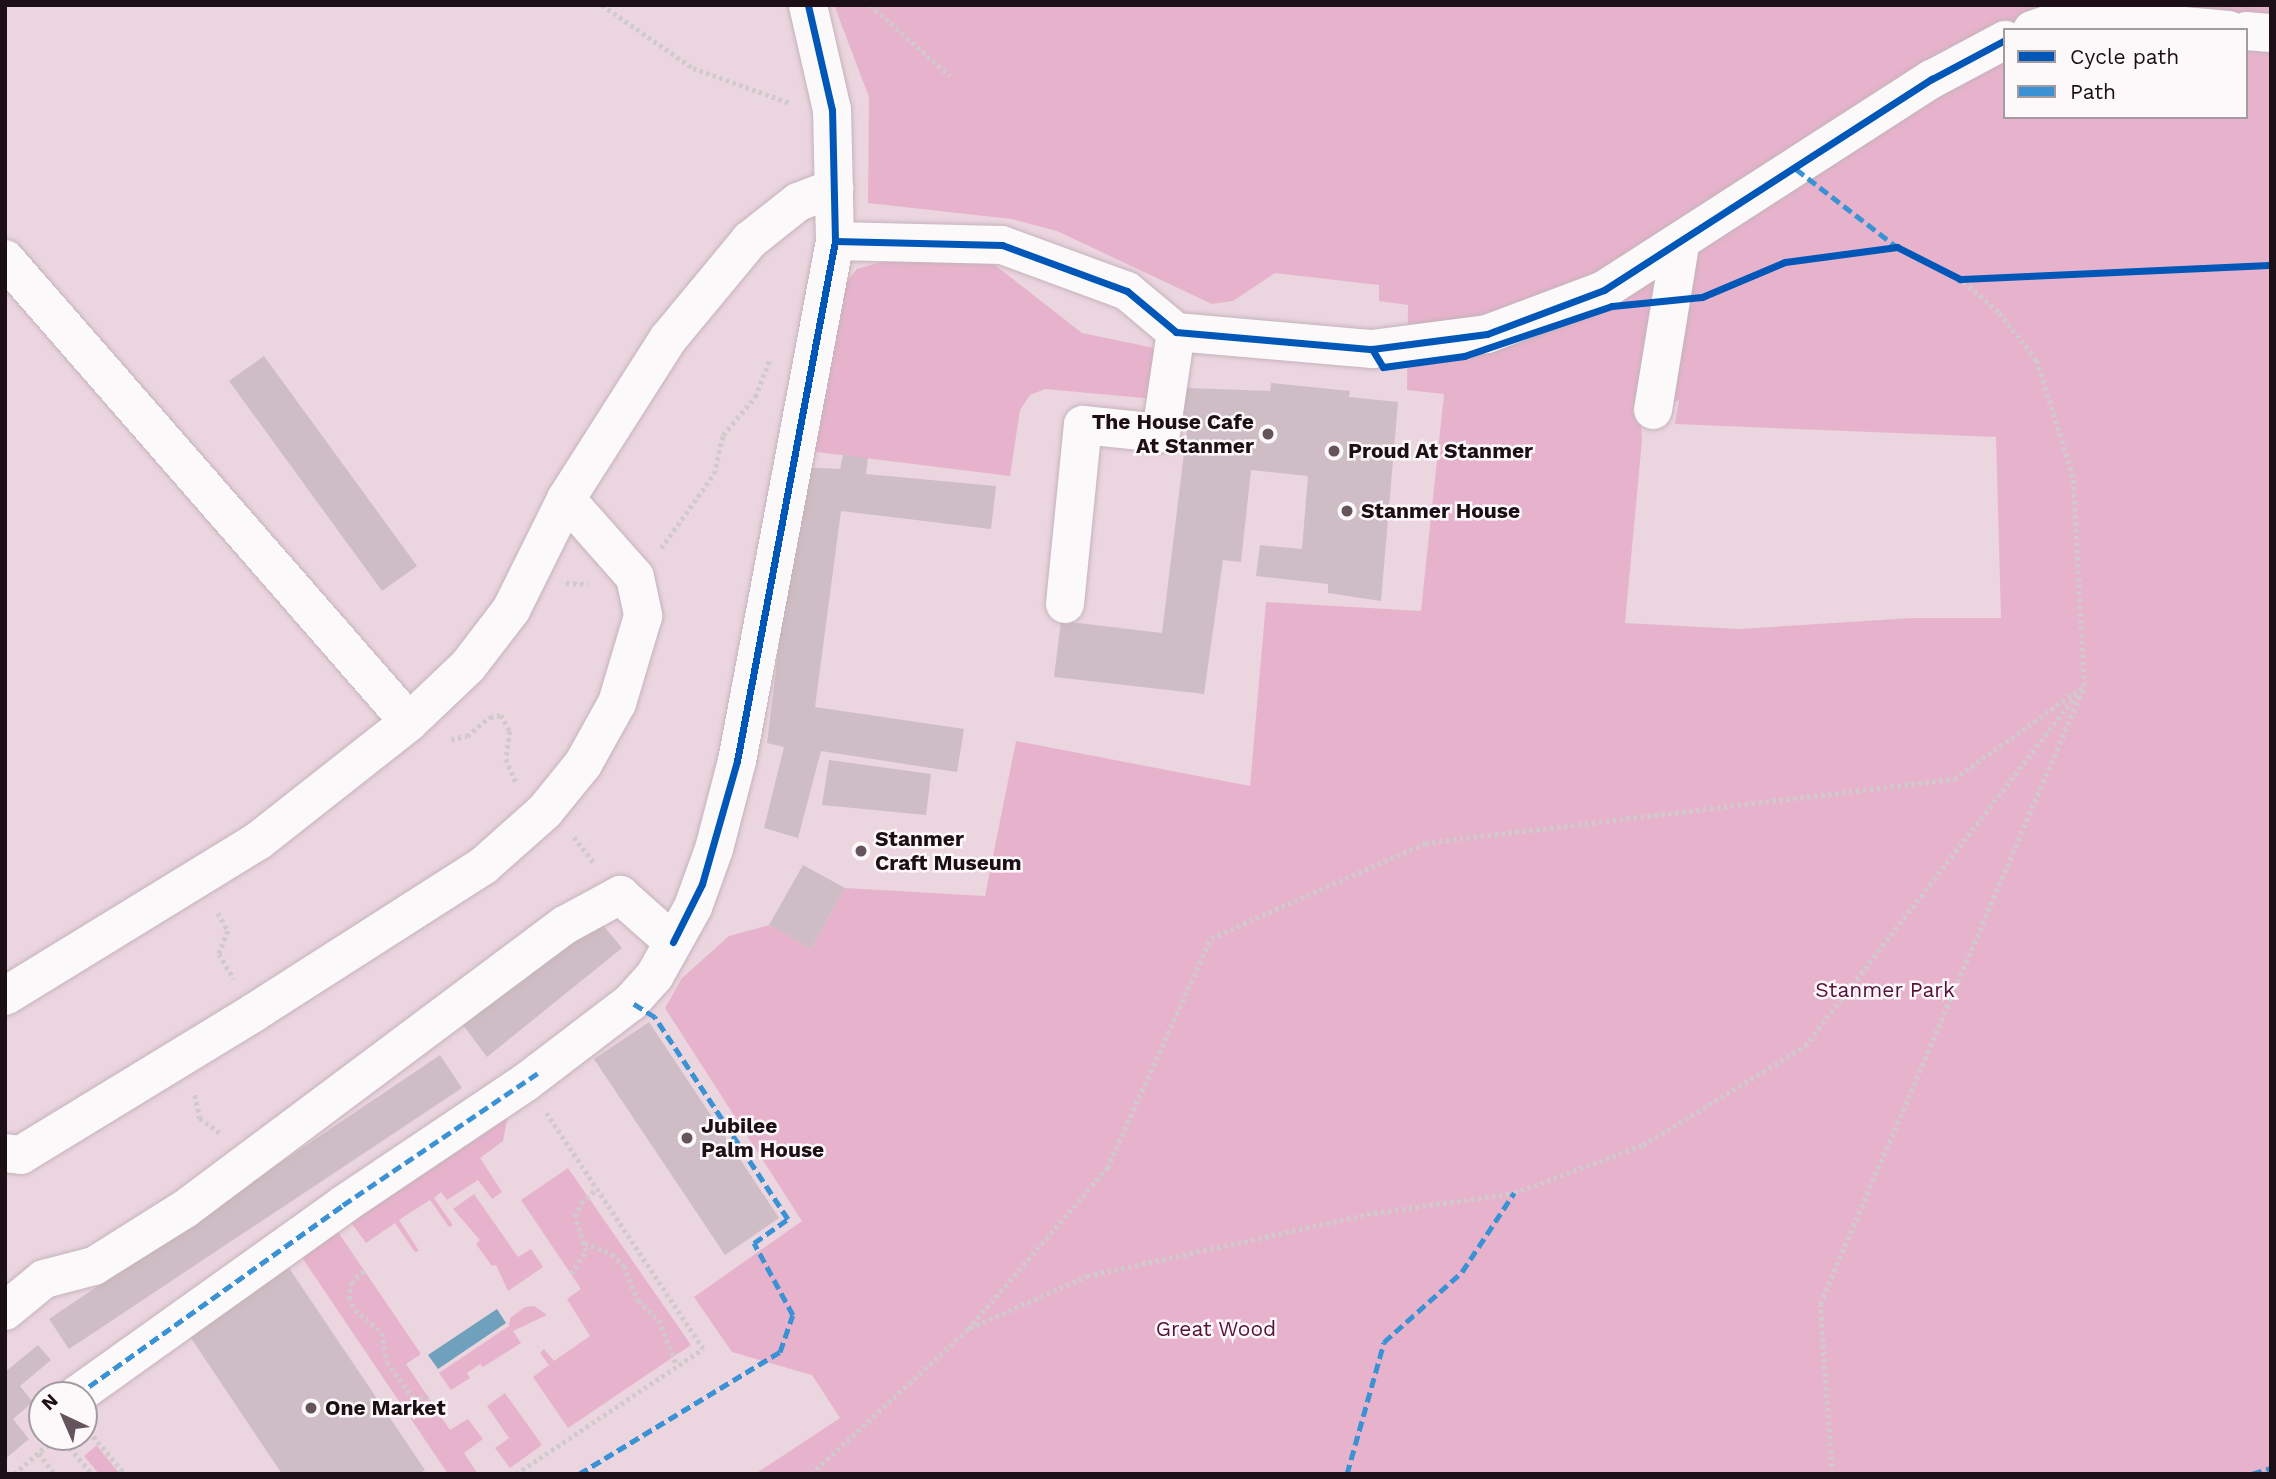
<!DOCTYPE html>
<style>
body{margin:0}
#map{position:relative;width:2276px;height:1479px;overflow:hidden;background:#ebd5df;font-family:"Work Sans",sans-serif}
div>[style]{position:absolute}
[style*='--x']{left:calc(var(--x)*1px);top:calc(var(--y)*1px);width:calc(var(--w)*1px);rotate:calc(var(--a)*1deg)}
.green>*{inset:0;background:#e7b3cc}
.water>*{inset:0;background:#70a1bc}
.building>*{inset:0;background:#cebdc4}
.path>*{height:4.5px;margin-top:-2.25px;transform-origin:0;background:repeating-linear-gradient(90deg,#d0cacc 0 3.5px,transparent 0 7px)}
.roads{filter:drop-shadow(0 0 2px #c4b3bb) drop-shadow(0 0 2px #c4b3bb)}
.minor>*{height:38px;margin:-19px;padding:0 19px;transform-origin:19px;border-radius:19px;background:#fcf9fa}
.quiet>*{height:5px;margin-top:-2.5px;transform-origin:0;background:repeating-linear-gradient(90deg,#3a92d4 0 10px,transparent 0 15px)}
.cycleway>*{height:7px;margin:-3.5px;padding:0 3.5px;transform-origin:3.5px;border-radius:3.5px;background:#0057b8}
.dots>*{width:19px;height:19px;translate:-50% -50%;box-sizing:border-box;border:4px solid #fdf8fa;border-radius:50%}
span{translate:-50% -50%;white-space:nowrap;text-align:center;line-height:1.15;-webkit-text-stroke:5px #fdf8fa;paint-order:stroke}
.poi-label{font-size:21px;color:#1d0f16;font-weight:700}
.right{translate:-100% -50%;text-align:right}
.left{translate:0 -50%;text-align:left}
.park-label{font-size:21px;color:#56103a}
.frame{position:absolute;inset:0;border:7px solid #1d0f16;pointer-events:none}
.legend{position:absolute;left:2003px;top:28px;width:245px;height:91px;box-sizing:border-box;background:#fdf8fa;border:2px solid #a39b9f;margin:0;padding:9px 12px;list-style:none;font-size:21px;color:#1d0f16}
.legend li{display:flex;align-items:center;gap:14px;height:35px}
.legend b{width:35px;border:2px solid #a39b9f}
.north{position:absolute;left:28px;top:1381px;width:70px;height:70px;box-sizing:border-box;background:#fdf8fa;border:2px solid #a39b9f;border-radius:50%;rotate:316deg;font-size:19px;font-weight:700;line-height:28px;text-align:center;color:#1d0f16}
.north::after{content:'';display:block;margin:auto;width:24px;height:32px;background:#65545c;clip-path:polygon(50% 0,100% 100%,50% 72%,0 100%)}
</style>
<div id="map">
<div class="green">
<i style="clip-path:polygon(evenodd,834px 5px,2271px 5px,2271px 1474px,755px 1474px,840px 1418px,812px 1375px,732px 1352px,694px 1297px,802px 1221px,665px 1008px,682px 978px,729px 936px,769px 925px,811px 949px,845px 888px,985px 896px,1016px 741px,1250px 786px,1266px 602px,1421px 611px,1444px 394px,1407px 390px,1408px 305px,1379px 301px,1379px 285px,1275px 273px,1233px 301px,1212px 304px,1057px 231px,1011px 219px,868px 203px,869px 97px,834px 5px,2005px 30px,2246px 30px,2246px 117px,2005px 117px,2005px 30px,834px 5px,1679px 400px,1675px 424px,1996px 437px,2001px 618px,1912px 618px,1739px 629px,1625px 623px,1642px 440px,1640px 410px,1653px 410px,1679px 400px)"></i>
<i style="clip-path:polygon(954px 255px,995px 265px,1082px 333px,1154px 348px,1159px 358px,1154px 399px,1045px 389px,1030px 395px,1020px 410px,1010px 476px,809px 451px,839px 291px,857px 269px,888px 260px)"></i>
<i style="clip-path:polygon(508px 1114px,503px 1141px,480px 1158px,502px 1192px,492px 1199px,478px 1180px,447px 1200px,441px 1192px,434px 1198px,453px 1225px,449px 1227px,430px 1200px,399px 1220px,419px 1251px,415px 1252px,395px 1223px,366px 1243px,350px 1221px)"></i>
<i style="clip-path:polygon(568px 1168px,691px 1345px,568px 1428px,533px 1377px,549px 1365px,540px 1353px,544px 1349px,554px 1361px,590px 1336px,567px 1299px,581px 1289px,521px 1200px)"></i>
<i style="clip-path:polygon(474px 1194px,518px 1257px,531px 1249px,543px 1267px,508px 1291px,496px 1265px,492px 1266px,476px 1244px,480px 1240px,453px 1209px)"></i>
<i style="clip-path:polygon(336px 1229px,421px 1354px,406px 1364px,450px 1430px,468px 1419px,483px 1439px,464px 1453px,478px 1474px,448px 1474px,299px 1253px)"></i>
<i style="clip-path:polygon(534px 1306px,547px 1315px,513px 1331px,521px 1343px,483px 1367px,480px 1364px,467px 1373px,470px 1378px,451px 1390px,439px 1373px,509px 1326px,510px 1318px,525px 1307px)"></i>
<i style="clip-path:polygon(505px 1393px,542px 1445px,510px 1468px,495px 1448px,509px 1438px,487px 1406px)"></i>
<i style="clip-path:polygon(97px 1445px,97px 1446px,120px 1474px,99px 1474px,84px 1456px)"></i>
</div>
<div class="water">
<i style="clip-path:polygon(497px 1309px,506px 1323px,438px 1369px,428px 1355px)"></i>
</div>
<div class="building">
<i style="clip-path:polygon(264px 356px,417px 566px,382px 591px,229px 381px)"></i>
<i style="clip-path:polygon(1271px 383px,1350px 391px,1349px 397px,1398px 402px,1381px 601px,1328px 593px,1328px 584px,1256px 576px,1260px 545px,1302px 549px,1308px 476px,1251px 470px,1241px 562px,1223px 560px,1204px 694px,1054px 677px,1061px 621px,1162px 633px,1187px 429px,1177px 423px,1181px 391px,1187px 388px,1270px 391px)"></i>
<i style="clip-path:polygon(843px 455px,868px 458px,866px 474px,996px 486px,991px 529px,841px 511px,815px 707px,964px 729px,957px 772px,821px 751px,798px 838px,764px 828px,784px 747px,767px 743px,801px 467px,840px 469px)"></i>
<i style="clip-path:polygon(829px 760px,931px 774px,926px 815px,822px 805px)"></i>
<i style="clip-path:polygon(803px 865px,845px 888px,811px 949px,769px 925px)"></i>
<i style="clip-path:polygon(597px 918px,622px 948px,487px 1057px,463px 1025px)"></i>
<i style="clip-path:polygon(649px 1022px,779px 1218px,725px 1255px,594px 1059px)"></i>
<i style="clip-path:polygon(440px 1055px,462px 1088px,69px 1349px,49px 1319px)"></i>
<i style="clip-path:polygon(289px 1268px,425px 1470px,419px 1474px,282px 1474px,189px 1335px)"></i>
<i style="clip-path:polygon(38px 1345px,51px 1360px,20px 1386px,33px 1402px,13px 1419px,29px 1439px,5px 1459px,5px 1372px)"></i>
</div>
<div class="path">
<i style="--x:602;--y:5;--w:111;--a:34.7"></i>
<i style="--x:693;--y:68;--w:103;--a:19.8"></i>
<i style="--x:870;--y:5;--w:107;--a:41.6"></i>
<i style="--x:661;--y:548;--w:91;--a:-54.4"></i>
<i style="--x:714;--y:474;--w:40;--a:-77"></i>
<i style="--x:723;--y:435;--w:50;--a:-49.9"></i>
<i style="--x:755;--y:397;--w:41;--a:-68.5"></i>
<i style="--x:566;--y:583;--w:22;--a:3"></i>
<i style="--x:451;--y:739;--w:16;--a:-11"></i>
<i style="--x:467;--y:736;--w:30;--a:-40"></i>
<i style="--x:490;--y:717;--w:11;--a:-10"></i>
<i style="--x:501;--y:715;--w:18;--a:61"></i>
<i style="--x:510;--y:731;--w:28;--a:98"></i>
<i style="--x:506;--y:759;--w:26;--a:67"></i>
<i style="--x:574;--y:837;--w:33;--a:52"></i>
<i style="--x:218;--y:913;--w:21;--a:61"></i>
<i style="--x:228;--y:931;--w:25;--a:111"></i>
<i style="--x:219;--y:954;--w:29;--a:59"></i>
<i style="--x:195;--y:1095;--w:24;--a:78"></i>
<i style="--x:200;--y:1118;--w:25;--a:37"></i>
<i style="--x:585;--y:1243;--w:29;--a:22"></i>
<i style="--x:612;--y:1254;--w:17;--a:45"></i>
<i style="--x:624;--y:1266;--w:38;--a:68"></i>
<i style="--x:638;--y:1301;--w:28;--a:42"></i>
<i style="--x:659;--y:1320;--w:49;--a:68.6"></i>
<i style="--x:364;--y:1271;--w:16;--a:137"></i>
<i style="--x:352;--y:1282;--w:15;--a:101"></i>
<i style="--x:349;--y:1297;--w:14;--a:65"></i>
<i style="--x:355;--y:1310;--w:35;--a:40"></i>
<i style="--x:382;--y:1333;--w:29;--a:80"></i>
<i style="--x:387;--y:1362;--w:44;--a:54.2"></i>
<i style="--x:413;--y:1398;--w:16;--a:0"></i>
<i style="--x:571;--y:1274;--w:27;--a:-57"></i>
<i style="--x:586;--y:1251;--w:36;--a:-108"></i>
<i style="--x:575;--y:1217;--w:15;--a:-67"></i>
<i style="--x:581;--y:1203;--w:21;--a:-43"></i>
<i style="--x:970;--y:1328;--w:128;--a:-24"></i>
<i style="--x:1087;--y:1276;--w:294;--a:-12.4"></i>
<i style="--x:1374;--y:1213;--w:141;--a:-8.1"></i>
<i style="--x:1514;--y:1193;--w:138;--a:-20.4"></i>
<i style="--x:1643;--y:1145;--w:190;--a:-31.4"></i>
<i style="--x:1805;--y:1046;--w:448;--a:-52.3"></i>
<i style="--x:89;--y:1431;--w:56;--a:50.1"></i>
<i style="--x:61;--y:1437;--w:48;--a:50"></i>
<i style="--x:39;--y:1453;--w:26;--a:53"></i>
<i style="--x:14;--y:1474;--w:57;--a:-40.7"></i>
<i style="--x:516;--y:1474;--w:225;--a:-33.8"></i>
<i style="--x:703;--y:1349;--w:283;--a:-123.6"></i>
<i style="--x:811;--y:1474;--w:214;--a:-42.7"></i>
<i style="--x:968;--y:1329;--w:213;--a:-49.2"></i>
<i style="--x:1107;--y:1168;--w:252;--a:-65.7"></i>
<i style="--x:1211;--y:938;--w:234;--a:-23.9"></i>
<i style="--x:1425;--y:843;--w:533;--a:-6.9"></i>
<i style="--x:1954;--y:779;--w:160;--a:-35.6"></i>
<i style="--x:1832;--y:1474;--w:170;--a:-94"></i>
<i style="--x:1820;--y:1304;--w:672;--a:-66.87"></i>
<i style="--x:2084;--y:686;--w:209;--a:-93"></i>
<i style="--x:2073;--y:477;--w:123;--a:-107.5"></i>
<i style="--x:2036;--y:360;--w:61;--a:-128.4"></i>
<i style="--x:1998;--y:312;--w:50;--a:-139"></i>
</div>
<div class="roads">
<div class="minor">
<i style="--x:2032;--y:30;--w:18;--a:-19"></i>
<i style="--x:2049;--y:24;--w:55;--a:-5.2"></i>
<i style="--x:2104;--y:19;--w:125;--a:5"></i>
<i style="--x:2246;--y:31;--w:25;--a:5"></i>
<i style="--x:835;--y:241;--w:167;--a:1.4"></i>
<i style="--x:1002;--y:245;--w:133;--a:20.2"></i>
<i style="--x:1127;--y:291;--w:64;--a:39.9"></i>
<i style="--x:1176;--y:332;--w:197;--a:5"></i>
<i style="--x:1372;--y:349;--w:116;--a:-7.4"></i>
<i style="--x:1487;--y:334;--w:125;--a:-20.6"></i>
<i style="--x:1604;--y:290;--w:390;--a:-32.8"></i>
<i style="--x:1932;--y:79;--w:83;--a:-28.1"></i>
<i style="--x:5;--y:259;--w:614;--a:48.89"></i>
<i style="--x:1653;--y:410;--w:167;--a:-80.7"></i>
<i style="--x:566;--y:499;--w:190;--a:-57.5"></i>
<i style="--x:668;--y:339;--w:129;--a:-50.4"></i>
<i style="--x:750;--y:240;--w:61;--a:-38.4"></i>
<i style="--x:798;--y:202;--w:39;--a:-21"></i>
<i style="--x:1065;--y:604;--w:180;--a:-84.3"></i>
<i style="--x:1083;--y:425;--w:78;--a:5.9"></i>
<i style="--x:1161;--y:433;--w:102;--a:-81.6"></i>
<i style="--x:5;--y:996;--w:297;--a:-31.5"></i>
<i style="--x:258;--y:841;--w:192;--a:-38.2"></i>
<i style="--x:409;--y:722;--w:81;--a:-43.5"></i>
<i style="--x:468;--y:666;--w:71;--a:-52.5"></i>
<i style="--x:511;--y:610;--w:124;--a:-63.6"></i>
<i style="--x:566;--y:499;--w:104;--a:48.5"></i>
<i style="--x:635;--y:577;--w:40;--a:78"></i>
<i style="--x:643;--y:616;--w:91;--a:106.6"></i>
<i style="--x:617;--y:703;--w:70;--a:119.1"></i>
<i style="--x:583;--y:764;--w:60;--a:129"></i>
<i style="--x:545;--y:811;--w:83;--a:138.4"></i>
<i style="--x:483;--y:866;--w:271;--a:147.4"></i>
<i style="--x:255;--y:1012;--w:274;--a:148.6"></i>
<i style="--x:21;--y:1155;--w:16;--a:-173"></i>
<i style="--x:5;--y:1311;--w:50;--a:-39.4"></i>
<i style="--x:44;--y:1279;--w:52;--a:-14.6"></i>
<i style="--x:94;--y:1266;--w:107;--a:-32.1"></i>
<i style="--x:185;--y:1209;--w:474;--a:-36.8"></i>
<i style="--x:565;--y:925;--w:63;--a:-28.6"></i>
<i style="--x:620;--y:895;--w:71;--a:41.6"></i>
<i style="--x:77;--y:1395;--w:327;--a:-35.5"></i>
<i style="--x:343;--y:1205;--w:220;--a:-33.9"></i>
<i style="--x:526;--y:1082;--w:132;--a:-37.3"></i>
<i style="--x:631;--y:1002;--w:36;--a:-48"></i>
<i style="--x:655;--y:975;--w:78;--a:-60.8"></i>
<i style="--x:693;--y:907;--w:62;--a:-70.1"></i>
<i style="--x:714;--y:849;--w:91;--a:-75.4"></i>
<i style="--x:737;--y:761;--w:529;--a:-79.33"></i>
<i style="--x:835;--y:241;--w:131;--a:-91.3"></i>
<i style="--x:832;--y:110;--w:108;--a:-102.9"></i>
</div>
</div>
<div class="quiet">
<i style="--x:1796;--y:169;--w:128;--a:37.7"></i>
<i style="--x:77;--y:1395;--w:327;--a:-35.5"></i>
<i style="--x:343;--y:1205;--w:235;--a:-34.1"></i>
<i style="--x:579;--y:1474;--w:235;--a:-31.3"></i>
<i style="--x:780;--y:1352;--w:39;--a:-71"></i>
<i style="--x:793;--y:1315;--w:82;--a:-118.4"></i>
<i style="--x:754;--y:1243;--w:42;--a:-35.2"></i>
<i style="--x:788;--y:1219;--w:242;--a:-123.4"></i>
<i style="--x:655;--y:1017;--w:28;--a:-148"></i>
<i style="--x:1347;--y:1474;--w:137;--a:-74.3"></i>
<i style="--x:1384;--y:1342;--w:105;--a:-41.9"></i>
<i style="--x:1462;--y:1272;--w:95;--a:-56.6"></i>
<i style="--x:2252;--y:1474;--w:20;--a:-18"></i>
</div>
<div class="cycleway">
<i style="--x:835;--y:241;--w:167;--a:1.4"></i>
<i style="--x:1002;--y:245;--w:133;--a:20.2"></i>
<i style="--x:1127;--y:291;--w:64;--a:39.9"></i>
<i style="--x:1176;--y:332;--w:197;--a:5"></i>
<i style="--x:1372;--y:349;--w:116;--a:-7.4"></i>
<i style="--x:1487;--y:334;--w:125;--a:-20.6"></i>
<i style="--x:1604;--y:290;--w:390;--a:-32.8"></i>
<i style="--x:1932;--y:79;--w:83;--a:-28.1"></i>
<i style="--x:1372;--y:349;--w:21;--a:59"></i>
<i style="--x:1383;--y:367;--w:82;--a:-7.7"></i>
<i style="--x:1464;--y:356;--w:156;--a:-18.7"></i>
<i style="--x:1612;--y:306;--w:90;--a:-5.7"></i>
<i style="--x:1702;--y:297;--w:90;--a:-22.9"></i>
<i style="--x:1785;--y:262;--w:113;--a:-7.6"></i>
<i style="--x:1897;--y:247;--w:71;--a:26.9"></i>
<i style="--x:1960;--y:279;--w:311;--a:-2.6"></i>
<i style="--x:673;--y:942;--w:65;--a:-63.4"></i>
<i style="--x:702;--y:884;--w:128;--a:-74.1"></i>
<i style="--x:737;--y:761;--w:529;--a:-79.33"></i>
<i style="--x:835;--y:241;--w:131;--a:-91.3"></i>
<i style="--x:832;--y:110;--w:108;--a:-102.9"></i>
</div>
<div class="dots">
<i style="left:1268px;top:434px;background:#65545c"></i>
<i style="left:1334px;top:451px;background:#65545c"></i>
<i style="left:1347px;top:511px;background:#65545c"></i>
<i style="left:861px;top:851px;background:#65545c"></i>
<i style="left:687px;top:1138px;background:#65545c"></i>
<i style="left:311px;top:1408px;background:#65545c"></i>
</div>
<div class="poi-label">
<span class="right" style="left:1254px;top:434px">The House Cafe<br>At Stanmer</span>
<span class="left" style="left:1348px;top:451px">Proud At Stanmer</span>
<span class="left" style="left:1361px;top:511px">Stanmer House</span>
<span class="left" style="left:875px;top:851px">Stanmer<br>Craft Museum</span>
<span class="left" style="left:701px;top:1138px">Jubilee<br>Palm House</span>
<span class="left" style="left:325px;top:1408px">One Market</span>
</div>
<div class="park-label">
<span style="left:1885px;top:990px">Stanmer Park</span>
<span style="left:1216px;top:1329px">Great Wood</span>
</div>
<div class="frame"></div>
<ul class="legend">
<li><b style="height:9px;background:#0057b8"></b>Cycle path</li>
<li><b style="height:9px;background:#3a92d4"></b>Path</li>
</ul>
<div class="north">N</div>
</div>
